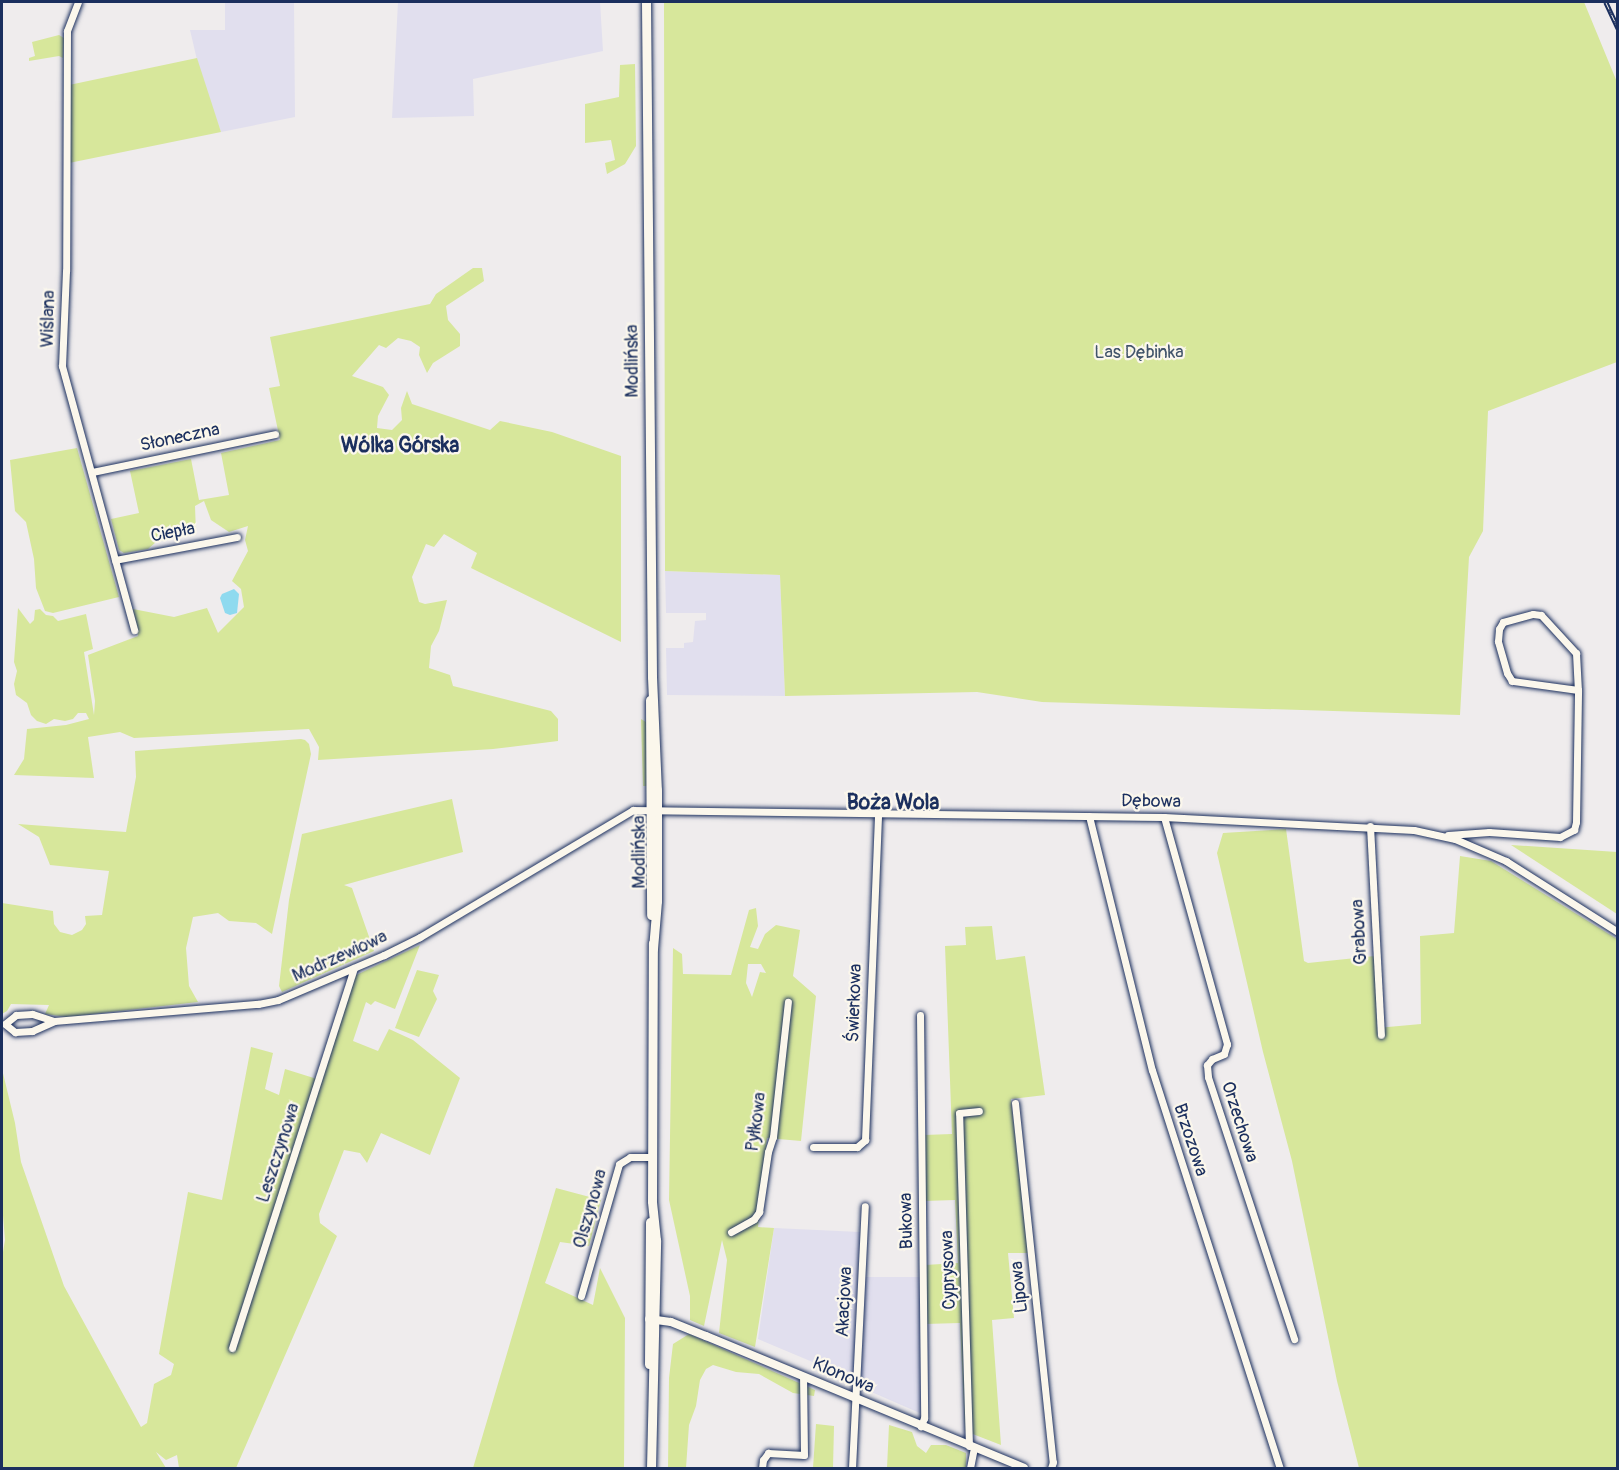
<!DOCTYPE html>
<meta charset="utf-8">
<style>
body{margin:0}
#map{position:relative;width:1619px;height:1470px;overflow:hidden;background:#efeced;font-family:Pangolin,sans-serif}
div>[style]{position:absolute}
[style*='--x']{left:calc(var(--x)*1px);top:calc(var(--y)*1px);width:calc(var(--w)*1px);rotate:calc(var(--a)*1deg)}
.built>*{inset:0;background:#e1dfee}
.green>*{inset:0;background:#d7e79b}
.water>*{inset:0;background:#8fdaef}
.roads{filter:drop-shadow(0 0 2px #1b2f5e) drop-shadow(0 0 2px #1b2f5e)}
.minor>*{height:7px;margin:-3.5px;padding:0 3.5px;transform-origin:3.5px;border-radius:3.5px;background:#fbf7ec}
.tertiary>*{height:8px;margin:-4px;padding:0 4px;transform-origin:4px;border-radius:4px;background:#fbf7ec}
.secondary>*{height:9px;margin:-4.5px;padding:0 4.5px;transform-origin:4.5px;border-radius:4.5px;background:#fbf7ec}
.rail>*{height:4.5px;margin-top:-2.25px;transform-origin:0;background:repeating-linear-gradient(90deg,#fbf7ec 0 7px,#1b2f5e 0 14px);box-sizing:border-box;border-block:2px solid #1b2f5e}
span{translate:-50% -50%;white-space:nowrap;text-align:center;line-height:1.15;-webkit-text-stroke:4.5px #fbf7ec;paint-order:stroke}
.street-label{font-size:18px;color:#1b2f5e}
.park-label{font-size:18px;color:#41546a}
.quarter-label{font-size:21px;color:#1b2f5e;font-weight:700}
.frame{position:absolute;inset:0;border:3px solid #1b2f5e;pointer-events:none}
</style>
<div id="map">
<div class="built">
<i style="clip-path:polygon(225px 2px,294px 2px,295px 117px,221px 132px,201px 77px,190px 30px,225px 30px)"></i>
<i style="clip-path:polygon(398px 2px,600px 2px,603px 51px,473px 79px,474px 116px,392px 118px)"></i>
<i style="clip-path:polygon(665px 571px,780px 575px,785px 696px,667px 695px,666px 648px,684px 648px,684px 643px,693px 642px,695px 621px,706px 620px,706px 613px,666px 613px)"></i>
<i style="clip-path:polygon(774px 1228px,860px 1232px,853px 1379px,758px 1339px)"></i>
<i style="clip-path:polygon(864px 1277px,921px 1277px,922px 1414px,860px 1387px)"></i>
</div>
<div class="green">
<i style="clip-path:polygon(664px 2px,1584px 2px,1617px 82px,1617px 362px,1488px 411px,1483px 531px,1469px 557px,1460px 715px,1042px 702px,977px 692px,785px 696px,780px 575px,665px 571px)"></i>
<i style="clip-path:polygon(59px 35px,64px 38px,63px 58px,59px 56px,29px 61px,29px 58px,35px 56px,32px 42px)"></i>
<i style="clip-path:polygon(197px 58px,221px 132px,69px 163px,69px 85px)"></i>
<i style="clip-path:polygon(635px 64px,636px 146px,625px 164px,607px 174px,605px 163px,615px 160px,611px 140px,585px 143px,585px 104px,619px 97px,620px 65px)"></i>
<i style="clip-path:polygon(473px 268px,482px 268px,484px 281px,446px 306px,448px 320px,460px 334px,460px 346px,433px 363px,427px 373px,419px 355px,420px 347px,411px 341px,398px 338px,386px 348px,379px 345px,352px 376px,383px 387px,389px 395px,378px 416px,377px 428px,392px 430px,402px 420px,401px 408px,407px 391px,412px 404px,490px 430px,500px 421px,552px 432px,621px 456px,621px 642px,471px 568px,477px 553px,444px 534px,434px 547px,426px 544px,412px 577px,419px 602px,425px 604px,447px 600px,439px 631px,431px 646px,429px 668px,450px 675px,453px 686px,551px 711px,558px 719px,558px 741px,493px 749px,318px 760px,319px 747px,309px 729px,134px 738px,120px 732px,88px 737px,94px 778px,14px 775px,24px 759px,27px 729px,66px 725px,89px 719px,86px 713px,78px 713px,73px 719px,65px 721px,54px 719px,46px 724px,37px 721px,31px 715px,27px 703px,16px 695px,14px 684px,17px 671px,14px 662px,18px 608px,30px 624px,34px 620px,35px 610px,40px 609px,46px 615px,53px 616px,58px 621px,86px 614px,93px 649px,84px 652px,94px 715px,95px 701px,88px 655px,138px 636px,133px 609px,174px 617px,207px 608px,218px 633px,244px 607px,241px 589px,232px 581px,248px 551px,245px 540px,248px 526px,229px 532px,211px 520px,204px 501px,195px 506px,196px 533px,156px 542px,148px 549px,124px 553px,119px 550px,111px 519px,139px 513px,130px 471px,191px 459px,199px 500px,229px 495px,221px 453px,280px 440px,269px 388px,280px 386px,270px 337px,430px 304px,436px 294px)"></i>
<i style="clip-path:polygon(77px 448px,119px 597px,53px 613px,45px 611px,36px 588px,34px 559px,26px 522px,15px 511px,10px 460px)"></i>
<i style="clip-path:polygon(641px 719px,646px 722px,647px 786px,643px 786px)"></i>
<i style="clip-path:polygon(301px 739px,305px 740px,309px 744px,311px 754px,272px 934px,256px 923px,229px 921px,218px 913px,193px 917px,186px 948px,189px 986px,198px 1002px,67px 1017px,45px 1014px,49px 1005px,11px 1004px,7px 1011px,2px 1014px,2px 903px,53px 911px,54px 924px,60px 932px,72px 935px,82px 930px,86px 924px,85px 916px,102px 915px,109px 871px,50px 865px,39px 837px,18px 824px,126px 832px,136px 777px,135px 751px)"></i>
<i style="clip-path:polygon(452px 799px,463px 852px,344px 885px,352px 888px,374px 951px,282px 992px,279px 986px,289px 900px,302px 834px)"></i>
<i style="clip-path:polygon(1286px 829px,1304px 961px,1308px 963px,1375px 956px,1377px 1028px,1421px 1024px,1420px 936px,1454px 933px,1460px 856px,1491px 861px,1617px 939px,1617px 1468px,1359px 1468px,1337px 1381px,1292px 1161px,1263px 1052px,1217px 853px,1223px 833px)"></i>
<i style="clip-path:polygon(1511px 845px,1617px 852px,1617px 914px)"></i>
<i style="clip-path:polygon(evenodd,756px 908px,758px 926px,750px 947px,758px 949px,765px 934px,776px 925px,800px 930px,793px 976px,816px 996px,801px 1141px,767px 1138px,758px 1227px,774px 1228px,755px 1347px,719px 1333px,727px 1260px,722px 1240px,704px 1326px,690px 1320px,690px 1296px,669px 1200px,673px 948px,682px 954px,683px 974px,731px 975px,749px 910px,756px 908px,748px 964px,761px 964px,766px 973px,760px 972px,752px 997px,746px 983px,748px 964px)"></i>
<i style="clip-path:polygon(992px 926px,996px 960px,1025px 956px,1045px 1095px,1011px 1099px,1028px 1253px,1008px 1253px,1014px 1318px,992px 1320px,1001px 1445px,965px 1431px,960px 1323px,925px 1324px,925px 1265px,958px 1263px,955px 1200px,924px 1201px,924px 1135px,952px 1134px,945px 946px,966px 945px,965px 927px)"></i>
<i style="clip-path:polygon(420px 945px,395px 1009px,375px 1001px,371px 1005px,366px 1002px,353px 1041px,378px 1051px,389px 1029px,413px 1040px,460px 1078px,430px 1155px,381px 1133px,367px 1163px,360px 1153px,344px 1150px,319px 1214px,320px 1223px,337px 1236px,236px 1468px,179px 1468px,177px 1455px,166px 1460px,156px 1452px,166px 1468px,2px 1468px,2px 1258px,5px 1240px,2px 1203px,2px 1069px,15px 1123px,21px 1162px,64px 1286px,141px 1427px,147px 1423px,154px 1384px,171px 1375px,174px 1364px,159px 1354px,188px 1192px,222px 1200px,251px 1047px,273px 1053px,265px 1089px,279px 1095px,285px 1069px,317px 1079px,352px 977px)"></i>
<i style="clip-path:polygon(417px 970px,439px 975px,433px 991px,437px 999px,419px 1037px,395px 1028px)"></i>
<i style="clip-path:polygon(556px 1188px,601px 1200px,589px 1246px,560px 1242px,545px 1283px,593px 1305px,600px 1268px,625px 1318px,624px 1468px,473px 1468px)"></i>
<i style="clip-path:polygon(689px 1334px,815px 1390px,814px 1396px,793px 1393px,759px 1374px,736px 1372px,713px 1365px,706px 1369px,700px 1380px,696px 1406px,689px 1425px,686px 1468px,668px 1468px,669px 1378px,673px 1344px)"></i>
<i style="clip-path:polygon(816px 1424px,834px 1426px,833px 1468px,813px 1468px)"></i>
<i style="clip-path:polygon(889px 1425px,912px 1432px,917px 1446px,926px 1453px,931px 1445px,946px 1445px,966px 1453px,966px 1468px,887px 1468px)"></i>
</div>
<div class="water">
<i style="clip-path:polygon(234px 589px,239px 594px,237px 613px,230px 615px,225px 613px,220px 598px,222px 594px)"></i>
</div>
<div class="roads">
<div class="minor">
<i style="--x:78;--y:2;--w:31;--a:111"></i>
<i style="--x:67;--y:31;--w:240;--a:90.2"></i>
<i style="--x:66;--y:271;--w:95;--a:92.4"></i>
<i style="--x:62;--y:366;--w:274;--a:74.7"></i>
<i style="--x:92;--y:472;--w:187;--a:-11.7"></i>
<i style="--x:115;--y:560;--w:124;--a:-10.7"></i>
<i style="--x:1089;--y:816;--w:262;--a:76.1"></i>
<i style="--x:1152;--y:1070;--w:418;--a:72.2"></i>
<i style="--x:1164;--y:817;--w:236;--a:74.5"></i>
<i style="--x:1227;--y:1044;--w:10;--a:107"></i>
<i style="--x:1224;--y:1054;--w:13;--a:157"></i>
<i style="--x:1212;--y:1059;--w:8;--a:130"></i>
<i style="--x:1207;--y:1065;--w:12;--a:85"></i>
<i style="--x:1208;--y:1077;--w:276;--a:71.8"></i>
<i style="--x:1370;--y:826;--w:209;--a:87"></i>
<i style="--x:1448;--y:835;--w:41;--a:-4.2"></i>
<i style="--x:1489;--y:832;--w:71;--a:4"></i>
<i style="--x:1560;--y:837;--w:16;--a:-27"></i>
<i style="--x:1574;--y:830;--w:8;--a:-76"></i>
<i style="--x:1576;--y:822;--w:132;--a:-89.1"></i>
<i style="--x:1578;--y:690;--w:67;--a:-172.2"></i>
<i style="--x:1512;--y:681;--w:9;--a:-122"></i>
<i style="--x:1507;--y:673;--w:33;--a:-106"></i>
<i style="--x:1498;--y:641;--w:12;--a:-85"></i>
<i style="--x:1499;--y:629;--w:8;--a:-60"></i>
<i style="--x:1503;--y:622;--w:31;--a:-15"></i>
<i style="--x:1533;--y:614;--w:8;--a:7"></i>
<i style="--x:1541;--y:615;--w:52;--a:47.4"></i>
<i style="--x:1576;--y:653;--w:37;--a:87"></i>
<i style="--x:920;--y:1015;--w:403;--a:89.4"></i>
<i style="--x:924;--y:1418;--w:9;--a:111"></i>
<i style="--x:54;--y:1021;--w:23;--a:-162"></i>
<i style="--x:32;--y:1014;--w:16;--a:176"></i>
<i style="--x:16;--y:1015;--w:14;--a:141"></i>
<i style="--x:5;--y:1024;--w:13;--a:39"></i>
<i style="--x:15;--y:1032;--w:17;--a:-3"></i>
<i style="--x:32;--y:1031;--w:24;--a:-24"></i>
<i style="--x:54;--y:1021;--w:205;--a:-4.8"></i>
<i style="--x:258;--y:1004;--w:20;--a:-11"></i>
<i style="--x:278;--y:1000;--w:115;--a:-23"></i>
<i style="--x:384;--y:955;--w:40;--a:-26.6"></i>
<i style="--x:420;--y:937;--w:248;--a:-30.8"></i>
<i style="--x:633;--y:810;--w:531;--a:0.76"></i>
<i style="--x:1164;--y:817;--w:250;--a:3"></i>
<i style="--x:1414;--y:830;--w:42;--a:12.4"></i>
<i style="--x:1455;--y:839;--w:56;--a:23.3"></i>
<i style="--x:1506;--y:861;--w:133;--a:32.4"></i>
<i style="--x:1015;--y:1103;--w:361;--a:84"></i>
<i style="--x:1053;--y:1462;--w:6;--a:108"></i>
<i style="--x:813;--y:1147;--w:44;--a:0"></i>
<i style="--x:857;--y:1147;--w:11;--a:-41"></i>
<i style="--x:865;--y:1140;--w:327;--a:-87.7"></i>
<i style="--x:731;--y:1232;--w:26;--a:-29"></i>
<i style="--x:754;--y:1219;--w:9;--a:-54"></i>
<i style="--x:759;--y:1212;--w:61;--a:-81.5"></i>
<i style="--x:768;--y:1152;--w:16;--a:-72"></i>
<i style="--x:773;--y:1137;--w:136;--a:-83.7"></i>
<i style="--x:581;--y:1296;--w:137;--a:-73.9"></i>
<i style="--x:619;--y:1164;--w:13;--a:-32"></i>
<i style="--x:630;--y:1157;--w:22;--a:0"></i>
<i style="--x:232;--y:1348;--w:399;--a:-72.2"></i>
<i style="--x:969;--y:1446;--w:333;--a:-91.7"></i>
<i style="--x:959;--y:1113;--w:20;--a:-6"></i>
<i style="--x:762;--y:1468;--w:8;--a:-83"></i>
<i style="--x:763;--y:1460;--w:9;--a:-54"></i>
<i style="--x:768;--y:1453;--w:36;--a:3"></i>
<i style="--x:804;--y:1455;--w:78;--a:-90.7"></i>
<i style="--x:852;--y:1468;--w:262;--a:-87.2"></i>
<i style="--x:970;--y:1468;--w:21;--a:-79"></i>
</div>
<div class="tertiary">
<i style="--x:649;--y:1319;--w:22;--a:8"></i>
<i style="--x:671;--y:1322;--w:38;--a:22"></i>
<i style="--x:706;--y:1336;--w:344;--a:22.5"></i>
</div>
<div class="secondary">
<i style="--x:646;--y:2;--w:675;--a:89.49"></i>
<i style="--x:652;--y:677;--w:113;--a:87.5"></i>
<i style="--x:657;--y:790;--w:111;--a:90"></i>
<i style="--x:657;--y:901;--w:48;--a:94.8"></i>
<i style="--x:650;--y:700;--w:215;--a:89.7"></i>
<i style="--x:649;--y:1364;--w:142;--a:-89.6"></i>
<i style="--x:651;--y:1468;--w:228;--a:-88.7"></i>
<i style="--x:656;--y:1240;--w:39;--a:-96"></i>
<i style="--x:652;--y:1201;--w:258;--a:-89.8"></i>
</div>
</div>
<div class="rail">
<i style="--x:1606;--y:2;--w:29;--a:65"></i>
</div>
<div class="street-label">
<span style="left:49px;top:319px;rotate:-88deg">Wiślana</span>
<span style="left:633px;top:361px;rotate:-90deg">Modlińska</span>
<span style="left:180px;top:438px;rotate:-12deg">Słoneczna</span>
<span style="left:173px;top:533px;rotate:-11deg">Ciepła</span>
<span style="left:1151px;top:802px;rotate:1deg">Dębowa</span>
<span style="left:640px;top:852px;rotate:-90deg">Modlińska</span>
<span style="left:1360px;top:932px;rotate:-93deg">Grabowa</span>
<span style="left:340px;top:957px;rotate:-24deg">Modrzewiowa</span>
<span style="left:855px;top:1003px;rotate:-88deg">Świerkowa</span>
<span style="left:757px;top:1122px;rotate:-82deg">Pyłkowa</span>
<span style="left:1239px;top:1122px;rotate:72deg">Orzechowa</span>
<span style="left:1190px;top:1140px;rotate:72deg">Brzozowa</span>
<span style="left:279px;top:1153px;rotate:-72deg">Leszczynowa</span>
<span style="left:591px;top:1209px;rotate:-74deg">Olszynowa</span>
<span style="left:907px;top:1221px;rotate:-91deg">Bukowa</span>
<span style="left:949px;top:1270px;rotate:-92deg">Cyprysowa</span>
<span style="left:1020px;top:1287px;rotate:-96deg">Lipowa</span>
<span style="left:845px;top:1302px;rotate:-87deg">Akacjowa</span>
<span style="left:843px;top:1376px;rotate:23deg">Klonowa</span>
</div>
<div class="park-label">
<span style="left:1139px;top:353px">Las Dębinka</span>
</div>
<div class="quarter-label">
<span style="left:400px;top:446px">Wólka Górska</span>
<span style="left:893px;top:803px">Boża Wola</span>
</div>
<div class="frame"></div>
</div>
